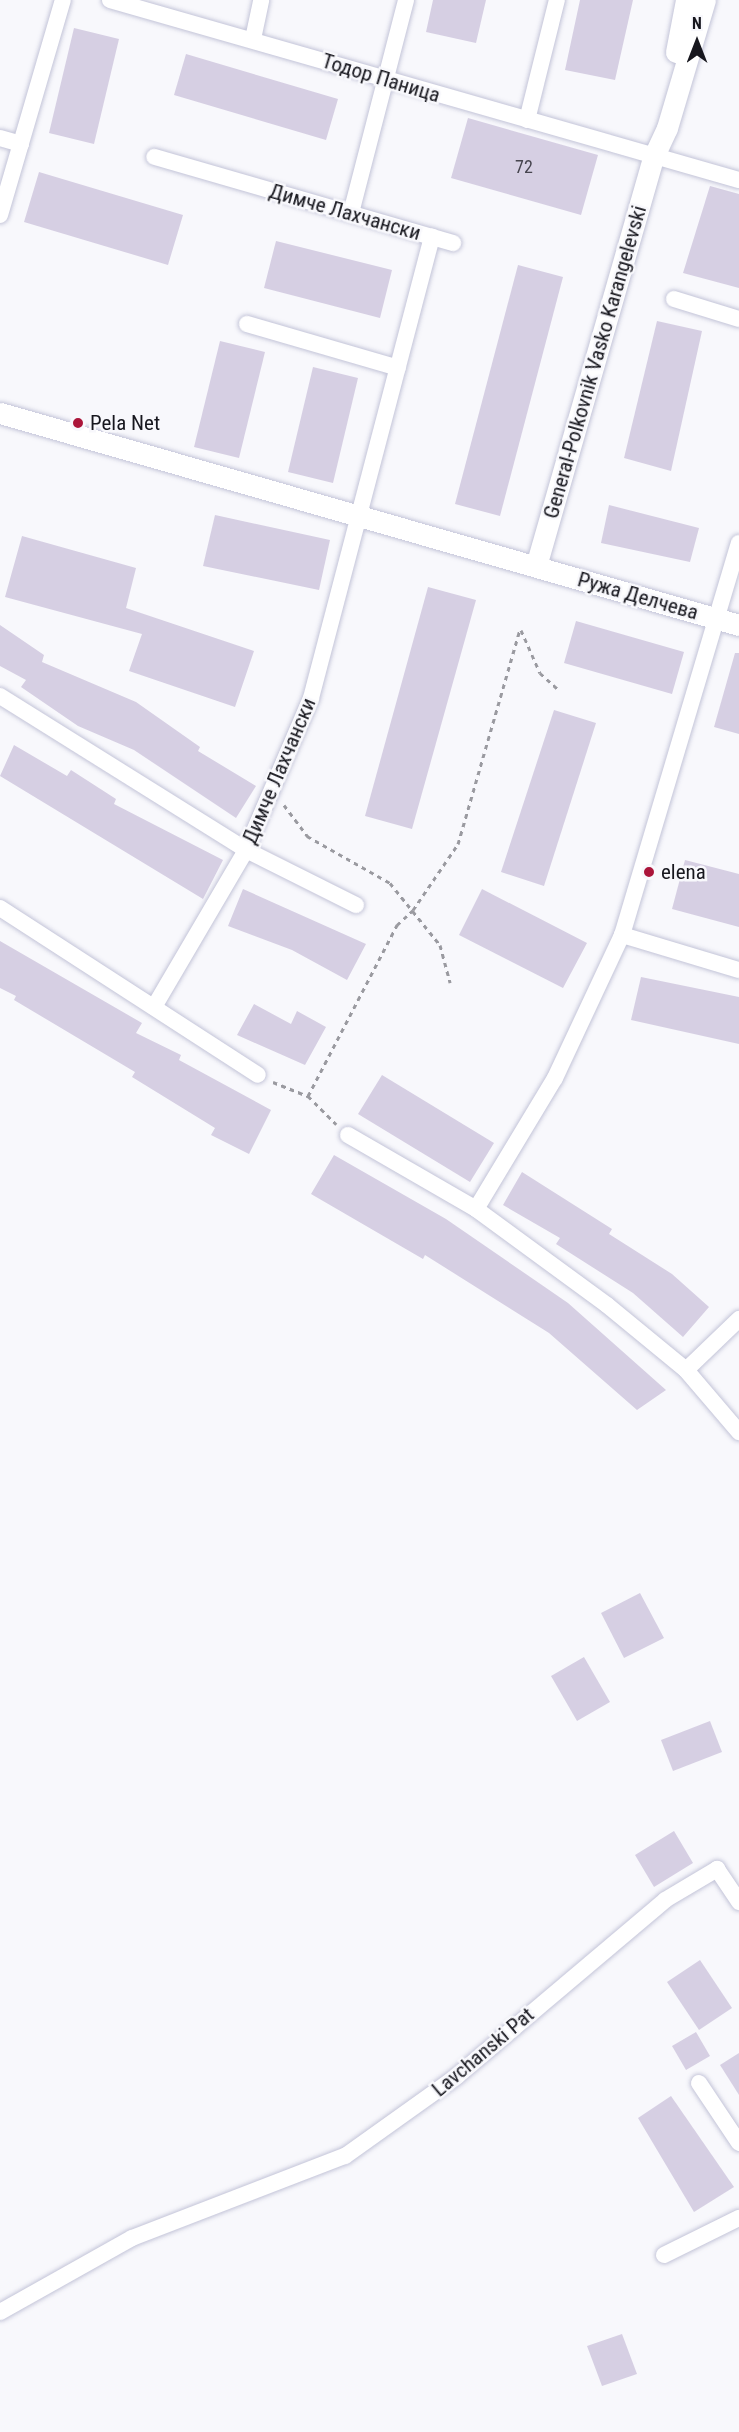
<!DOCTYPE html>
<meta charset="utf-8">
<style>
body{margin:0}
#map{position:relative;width:739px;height:2432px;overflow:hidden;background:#f8f8fc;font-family:"Roboto Condensed",sans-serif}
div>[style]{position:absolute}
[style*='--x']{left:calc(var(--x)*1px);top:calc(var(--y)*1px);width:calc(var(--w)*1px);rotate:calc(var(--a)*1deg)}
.building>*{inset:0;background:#d6cfe3}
.path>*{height:3px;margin-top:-1.5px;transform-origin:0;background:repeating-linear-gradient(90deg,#9a9aa0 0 4.5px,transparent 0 9px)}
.roads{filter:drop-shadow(0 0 2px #c3c4d8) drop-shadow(0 0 2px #c3c4d8)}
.minor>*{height:16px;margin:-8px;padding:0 8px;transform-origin:8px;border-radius:8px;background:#fff}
.tertiary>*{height:21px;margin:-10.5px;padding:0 10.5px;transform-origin:10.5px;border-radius:10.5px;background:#fff}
.dots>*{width:16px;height:16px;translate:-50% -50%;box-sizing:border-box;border:3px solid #f8f8fc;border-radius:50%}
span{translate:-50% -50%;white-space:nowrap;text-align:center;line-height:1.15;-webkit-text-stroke:5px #f8f8fc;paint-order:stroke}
.number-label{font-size:18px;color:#47454f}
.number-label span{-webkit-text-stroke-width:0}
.street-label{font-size:21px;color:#17171e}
.poi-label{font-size:21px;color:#17171e}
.left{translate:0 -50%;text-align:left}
.north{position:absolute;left:667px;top:12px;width:60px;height:60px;-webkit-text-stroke:4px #f8f8fc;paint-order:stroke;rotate:0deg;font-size:16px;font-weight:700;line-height:24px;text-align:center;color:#17171e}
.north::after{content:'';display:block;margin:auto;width:21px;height:27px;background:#17171e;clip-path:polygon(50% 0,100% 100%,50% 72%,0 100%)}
</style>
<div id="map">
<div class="building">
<i style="clip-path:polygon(433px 0,486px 0,476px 43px,426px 32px)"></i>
<i style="clip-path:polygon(580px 0,633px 0,615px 80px,565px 70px)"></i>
<i style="clip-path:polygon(74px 28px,119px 39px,94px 144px,49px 133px)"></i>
<i style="clip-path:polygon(186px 54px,338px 99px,326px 140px,174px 95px)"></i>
<i style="clip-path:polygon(468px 118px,598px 155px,581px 215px,451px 178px)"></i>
<i style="clip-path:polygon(39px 172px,183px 215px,168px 265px,24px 222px)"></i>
<i style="clip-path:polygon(710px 186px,739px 194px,739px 288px,683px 273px)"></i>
<i style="clip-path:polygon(276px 241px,392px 270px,380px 318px,264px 288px)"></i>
<i style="clip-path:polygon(518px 265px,563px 277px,500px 516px,455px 504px)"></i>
<i style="clip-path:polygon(657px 321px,702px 331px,671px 471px,624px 458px)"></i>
<i style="clip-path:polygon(220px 341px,265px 352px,239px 458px,194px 447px)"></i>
<i style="clip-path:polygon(313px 367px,358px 378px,333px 483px,288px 472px)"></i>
<i style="clip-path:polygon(609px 505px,699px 528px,690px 562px,601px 543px)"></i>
<i style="clip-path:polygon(215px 515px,330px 540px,319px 590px,203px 566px)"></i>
<i style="clip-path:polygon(22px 536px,136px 568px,126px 608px,254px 651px,235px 707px,129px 671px,142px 634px,5px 597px)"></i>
<i style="clip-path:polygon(428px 587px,476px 600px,412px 829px,365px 816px)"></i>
<i style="clip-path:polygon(576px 621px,684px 652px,672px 694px,564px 663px)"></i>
<i style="clip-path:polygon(0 625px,44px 655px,42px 662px,136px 702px,200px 747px,198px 751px,256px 786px,236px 818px,134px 750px,78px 726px,21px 687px,26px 680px,0 666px)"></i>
<i style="clip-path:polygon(735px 653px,739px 653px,739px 734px,714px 727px)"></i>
<i style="clip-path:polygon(554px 710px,596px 723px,544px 886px,501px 872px)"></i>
<i style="clip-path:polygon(14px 745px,67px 776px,71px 770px,116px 799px,114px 804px,223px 860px,203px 899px,0 776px)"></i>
<i style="clip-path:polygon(685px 860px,739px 874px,739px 927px,672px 909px)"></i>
<i style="clip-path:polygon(243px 889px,366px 944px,347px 980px,292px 950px,228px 926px)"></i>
<i style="clip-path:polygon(482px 889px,587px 943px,563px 988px,459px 935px)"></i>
<i style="clip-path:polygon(0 941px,142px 1023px,136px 1033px,181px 1055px,179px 1060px,271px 1110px,249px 1154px,211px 1135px,215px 1128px,132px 1077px,135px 1072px,14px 1000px,16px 996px,0 988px)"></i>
<i style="clip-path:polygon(641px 977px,739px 997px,739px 1044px,631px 1020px)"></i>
<i style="clip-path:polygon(254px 1004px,291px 1024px,297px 1011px,326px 1027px,305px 1065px,237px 1035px)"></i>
<i style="clip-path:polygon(382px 1075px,494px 1143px,470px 1182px,358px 1114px)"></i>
<i style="clip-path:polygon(334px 1155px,446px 1219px,568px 1303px,666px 1390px,637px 1410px,549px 1333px,425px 1255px,423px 1259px,311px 1194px)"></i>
<i style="clip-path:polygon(522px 1172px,612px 1229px,609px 1234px,672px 1274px,709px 1307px,683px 1337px,633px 1293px,556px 1244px,560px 1238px,503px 1205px)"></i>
<i style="clip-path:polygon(640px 1593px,664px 1638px,624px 1658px,601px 1613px)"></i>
<i style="clip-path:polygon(584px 1657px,610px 1702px,577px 1721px,551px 1676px)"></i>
<i style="clip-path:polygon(710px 1721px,722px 1752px,673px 1771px,661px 1740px)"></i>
<i style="clip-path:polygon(674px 1831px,693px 1863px,654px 1887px,635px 1855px)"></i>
<i style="clip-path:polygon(700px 1960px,732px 2008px,699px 2030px,667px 1982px)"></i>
<i style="clip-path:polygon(696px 2032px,710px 2056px,686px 2070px,672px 2046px)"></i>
<i style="clip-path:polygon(739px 2053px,739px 2095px,720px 2065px)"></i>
<i style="clip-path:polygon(671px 2096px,734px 2187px,694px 2212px,638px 2118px)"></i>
<i style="clip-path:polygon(622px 2334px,637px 2374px,602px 2386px,587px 2346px)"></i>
</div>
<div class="path">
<i style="--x:521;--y:630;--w:47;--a:66.2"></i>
<i style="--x:540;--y:673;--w:24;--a:42"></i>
<i style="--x:284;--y:805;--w:39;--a:53"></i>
<i style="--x:307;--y:836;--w:95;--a:29.5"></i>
<i style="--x:390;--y:883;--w:80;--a:51.1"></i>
<i style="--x:440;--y:945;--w:39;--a:75"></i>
<i style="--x:273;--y:1082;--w:38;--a:22"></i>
<i style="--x:308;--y:1096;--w:40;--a:45"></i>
<i style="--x:308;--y:1096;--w:193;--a:-62.5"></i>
<i style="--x:397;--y:925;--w:22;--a:-43"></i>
<i style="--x:413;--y:910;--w:80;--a:-55.7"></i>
<i style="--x:458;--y:844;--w:224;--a:-73.9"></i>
</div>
<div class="roads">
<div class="minor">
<i style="--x:110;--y:0;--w:654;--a:15.97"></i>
<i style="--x:253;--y:39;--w:40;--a:-78"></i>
<i style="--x:527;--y:120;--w:124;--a:-76"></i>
<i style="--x:0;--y:138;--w:22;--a:16"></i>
<i style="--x:351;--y:213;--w:220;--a:-75.5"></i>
<i style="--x:0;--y:215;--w:224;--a:-73.7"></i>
<i style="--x:432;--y:237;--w:22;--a:16"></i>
<i style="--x:674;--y:299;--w:68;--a:17.1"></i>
<i style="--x:247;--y:324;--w:157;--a:16.2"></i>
<i style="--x:0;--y:696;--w:290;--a:32"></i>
<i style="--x:246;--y:850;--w:123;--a:26.6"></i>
<i style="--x:0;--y:908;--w:307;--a:32.9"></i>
<i style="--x:622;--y:935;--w:122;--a:16.7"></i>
<i style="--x:154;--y:1007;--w:182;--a:-59.6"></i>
<i style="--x:246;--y:850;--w:165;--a:-66.8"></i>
<i style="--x:311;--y:698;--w:477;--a:-75.3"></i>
<i style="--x:432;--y:237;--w:289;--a:-163.9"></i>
<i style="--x:348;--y:1135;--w:148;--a:30"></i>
<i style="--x:476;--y:1209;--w:162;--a:36.2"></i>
<i style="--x:607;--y:1305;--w:102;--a:39.4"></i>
<i style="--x:686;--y:1370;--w:82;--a:49.5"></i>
<i style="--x:476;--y:1209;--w:153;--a:-58.9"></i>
<i style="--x:555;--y:1078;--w:158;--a:-64.9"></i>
<i style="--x:622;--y:935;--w:409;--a:-73.4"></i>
<i style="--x:686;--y:1370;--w:74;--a:-43.9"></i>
<i style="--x:699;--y:2083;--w:72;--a:56.3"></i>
<i style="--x:664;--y:2255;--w:84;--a:-26.3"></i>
<i style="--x:0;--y:2312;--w:151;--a:-29.3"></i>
<i style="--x:132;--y:2238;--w:228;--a:-21.1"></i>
<i style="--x:345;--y:2156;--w:138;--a:-35.5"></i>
<i style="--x:457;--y:2076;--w:272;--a:-40.2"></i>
<i style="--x:665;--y:1900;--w:61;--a:-30.8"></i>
<i style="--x:717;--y:1869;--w:40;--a:56"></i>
</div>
<div class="tertiary">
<i style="--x:676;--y:52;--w:53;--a:-79.1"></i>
<i style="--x:0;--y:413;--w:769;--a:16.01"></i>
<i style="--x:536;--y:566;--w:424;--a:-74"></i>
<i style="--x:653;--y:158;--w:33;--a:-65"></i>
<i style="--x:667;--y:128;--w:134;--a:-73.5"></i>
</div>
</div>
<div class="dots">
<i style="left:78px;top:423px;background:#ab153a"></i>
<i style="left:649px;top:872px;background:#ab153a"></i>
</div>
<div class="number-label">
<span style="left:524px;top:167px">72</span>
</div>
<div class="street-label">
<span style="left:381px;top:78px;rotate:17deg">Тодор Паница</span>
<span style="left:345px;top:212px;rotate:16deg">Димче Лахчански</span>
<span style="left:595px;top:362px;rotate:-74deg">General-Polkovnik Vasko Karangelevski</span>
<span style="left:638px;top:596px;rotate:16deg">Ружа Делчева</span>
<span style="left:279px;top:771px;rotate:-67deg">Димче Лахчански</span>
<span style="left:483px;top:2052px;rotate:-40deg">Lavchanski Pat</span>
</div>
<div class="poi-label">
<span class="left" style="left:90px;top:423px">Pela Net</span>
<span class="left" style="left:661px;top:872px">elena</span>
</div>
<div class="north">N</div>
</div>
